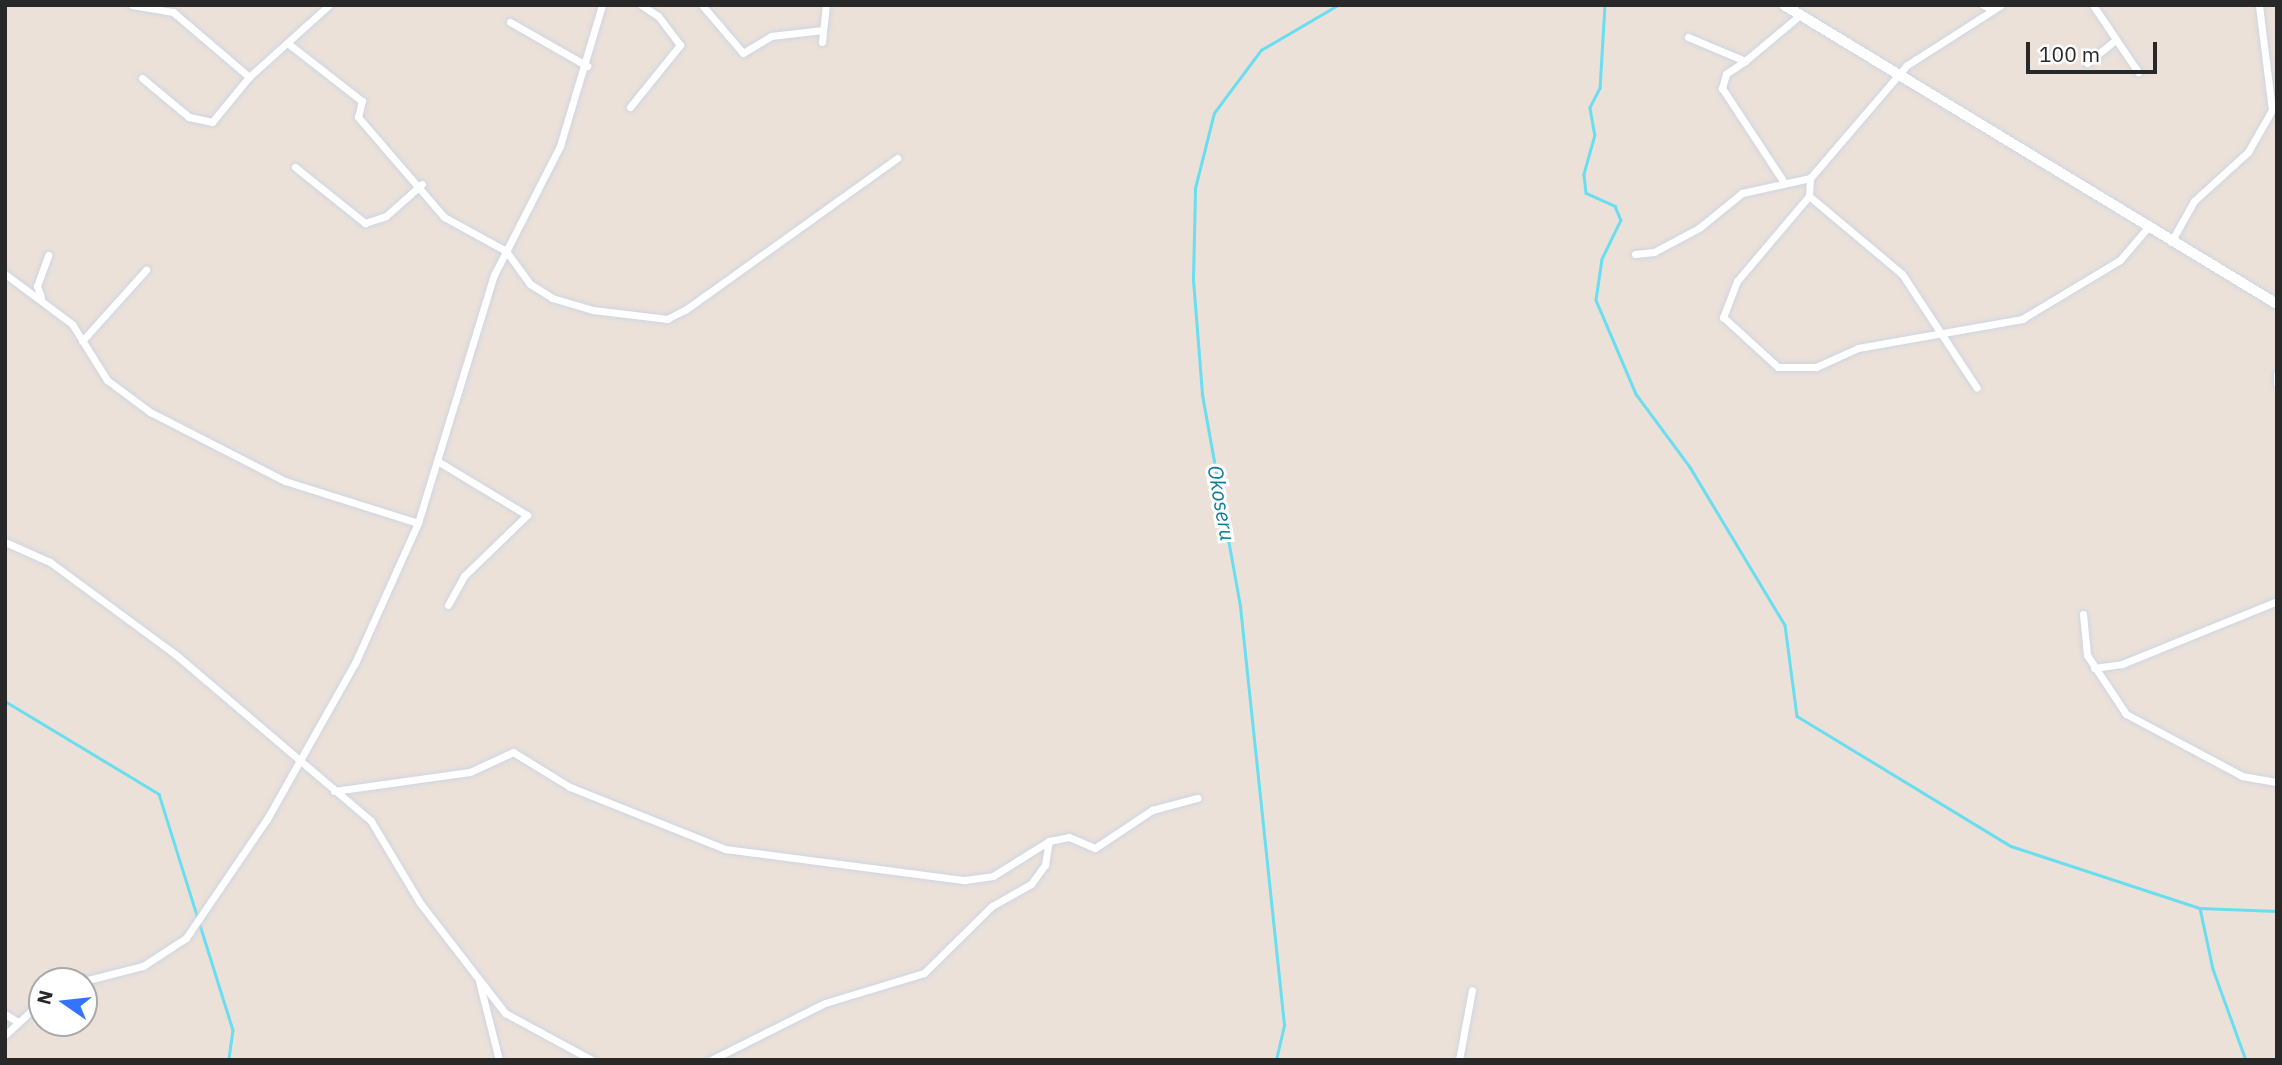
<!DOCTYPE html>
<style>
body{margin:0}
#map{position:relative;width:2282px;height:1065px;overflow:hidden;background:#ebe1d9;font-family:"IBM Plex Sans",sans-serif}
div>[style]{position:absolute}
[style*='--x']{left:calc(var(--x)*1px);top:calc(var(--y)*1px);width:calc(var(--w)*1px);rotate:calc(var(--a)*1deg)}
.stream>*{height:2.5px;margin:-1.25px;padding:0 1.25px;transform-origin:1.25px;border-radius:1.25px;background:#69def1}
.roads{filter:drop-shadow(0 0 2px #cfd5e2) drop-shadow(0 0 2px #cfd5e2)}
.street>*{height:7px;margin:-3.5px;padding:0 3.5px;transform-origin:3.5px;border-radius:3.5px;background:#fff}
.secondary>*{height:10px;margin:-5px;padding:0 5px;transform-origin:5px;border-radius:5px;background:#fff}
span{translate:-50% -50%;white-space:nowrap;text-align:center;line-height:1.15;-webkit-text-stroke:6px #fff;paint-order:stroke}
.water-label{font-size:21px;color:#0a7b9a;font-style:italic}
.frame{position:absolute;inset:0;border:7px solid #282828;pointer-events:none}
.north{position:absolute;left:28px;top:967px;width:70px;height:70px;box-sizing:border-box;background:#fff;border:2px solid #a9a9a9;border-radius:50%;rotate:284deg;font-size:19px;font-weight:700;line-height:28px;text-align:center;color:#282828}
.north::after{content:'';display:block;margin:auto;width:24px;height:32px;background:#3473fe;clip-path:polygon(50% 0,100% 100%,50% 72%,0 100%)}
.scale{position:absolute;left:2026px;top:42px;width:131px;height:32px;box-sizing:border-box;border:4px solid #282828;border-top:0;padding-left:9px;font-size:21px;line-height:24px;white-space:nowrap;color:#282828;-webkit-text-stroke:5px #fff;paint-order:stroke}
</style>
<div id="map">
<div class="stream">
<i style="--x:1605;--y:5;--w:83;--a:93.4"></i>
<i style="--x:1600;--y:88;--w:22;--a:117"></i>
<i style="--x:1590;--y:108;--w:27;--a:80"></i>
<i style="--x:1595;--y:135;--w:41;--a:105.8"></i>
<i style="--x:1584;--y:174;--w:19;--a:84"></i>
<i style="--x:1586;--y:193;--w:32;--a:24"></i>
<i style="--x:1615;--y:206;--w:15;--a:67"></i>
<i style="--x:1621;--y:220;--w:43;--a:116"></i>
<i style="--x:1602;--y:259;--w:41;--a:98.3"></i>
<i style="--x:1596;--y:300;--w:102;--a:66.9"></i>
<i style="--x:1636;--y:394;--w:91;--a:53.5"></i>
<i style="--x:1690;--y:467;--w:184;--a:59"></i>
<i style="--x:1785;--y:625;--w:92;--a:82.5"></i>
<i style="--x:1797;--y:716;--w:250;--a:31.3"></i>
<i style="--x:2011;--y:846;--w:199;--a:18.2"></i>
<i style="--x:2200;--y:908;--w:62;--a:78"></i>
<i style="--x:2213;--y:969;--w:97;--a:70.1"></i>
<i style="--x:5;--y:701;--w:180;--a:31.1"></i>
<i style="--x:159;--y:794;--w:247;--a:72.6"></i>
<i style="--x:233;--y:1030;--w:30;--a:98"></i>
<i style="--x:2200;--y:908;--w:77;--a:2.2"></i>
<i style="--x:1276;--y:1060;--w:36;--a:-77"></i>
<i style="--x:1284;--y:1025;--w:421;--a:-96"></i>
<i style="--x:1240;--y:606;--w:215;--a:-100.2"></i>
<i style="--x:1202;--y:394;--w:115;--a:-94.5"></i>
<i style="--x:1193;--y:279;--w:91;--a:-88.7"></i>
<i style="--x:1195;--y:188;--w:77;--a:-75.8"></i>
<i style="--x:1214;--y:113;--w:79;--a:-53.3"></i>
<i style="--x:1261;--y:50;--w:89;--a:-30.3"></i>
</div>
<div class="roads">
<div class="street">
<i style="--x:132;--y:5;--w:42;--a:9.7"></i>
<i style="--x:173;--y:12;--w:100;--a:40.5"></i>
<i style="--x:702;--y:5;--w:63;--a:49.5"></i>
<i style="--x:743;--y:53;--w:33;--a:-31"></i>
<i style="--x:771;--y:36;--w:52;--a:-6.6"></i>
<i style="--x:1983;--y:5;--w:11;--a:27"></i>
<i style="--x:2001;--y:5;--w:112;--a:147.4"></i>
<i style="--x:1907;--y:65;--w:149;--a:130.6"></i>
<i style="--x:1810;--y:178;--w:18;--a:93"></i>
<i style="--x:1809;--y:196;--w:111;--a:130.3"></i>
<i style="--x:1737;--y:281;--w:39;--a:111"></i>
<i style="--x:1723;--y:317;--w:74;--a:42.3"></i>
<i style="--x:1778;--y:367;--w:38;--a:0"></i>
<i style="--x:1816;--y:367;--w:46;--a:-24.3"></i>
<i style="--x:1858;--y:348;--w:167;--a:-10"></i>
<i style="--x:2022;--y:319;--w:114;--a:-31"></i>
<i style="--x:2120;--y:260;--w:45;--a:-49.5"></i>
<i style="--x:2093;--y:5;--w:81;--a:56.1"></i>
<i style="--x:510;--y:22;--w:89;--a:29.7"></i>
<i style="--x:1688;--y:37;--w:62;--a:22.8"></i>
<i style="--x:1745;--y:61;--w:72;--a:-39.9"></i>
<i style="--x:822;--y:42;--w:37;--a:-84"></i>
<i style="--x:290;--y:45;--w:91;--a:37.9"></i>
<i style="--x:362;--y:101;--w:16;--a:104"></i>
<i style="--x:358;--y:117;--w:132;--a:49.3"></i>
<i style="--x:444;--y:217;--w:71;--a:28.7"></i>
<i style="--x:506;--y:251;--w:41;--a:54"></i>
<i style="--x:530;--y:284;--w:26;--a:32"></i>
<i style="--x:552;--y:298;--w:43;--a:16.3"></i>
<i style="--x:593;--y:310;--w:75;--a:6.9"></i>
<i style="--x:667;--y:319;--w:20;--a:-27"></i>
<i style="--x:685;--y:310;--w:261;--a:-35.6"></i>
<i style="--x:1745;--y:61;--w:23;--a:146"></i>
<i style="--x:1726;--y:74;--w:15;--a:106"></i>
<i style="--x:1722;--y:88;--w:111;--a:56.7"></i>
<i style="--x:2087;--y:63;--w:35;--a:-39"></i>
<i style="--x:142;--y:78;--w:61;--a:39.7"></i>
<i style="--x:189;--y:117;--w:24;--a:12"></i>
<i style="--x:212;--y:122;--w:58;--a:-50.6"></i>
<i style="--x:249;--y:77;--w:108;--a:-42"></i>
<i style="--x:630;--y:107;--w:80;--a:-51.1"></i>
<i style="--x:680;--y:45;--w:36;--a:-127"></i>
<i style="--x:658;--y:16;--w:20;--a:-147"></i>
<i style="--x:295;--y:167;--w:90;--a:38.7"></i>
<i style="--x:365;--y:223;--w:22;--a:-18"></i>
<i style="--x:386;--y:216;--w:48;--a:-41.6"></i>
<i style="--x:1809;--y:196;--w:121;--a:40"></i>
<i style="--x:1902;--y:274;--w:136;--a:56.7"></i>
<i style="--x:2171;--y:242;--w:47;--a:-60.7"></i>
<i style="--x:2194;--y:201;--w:73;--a:-42.2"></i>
<i style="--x:2248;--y:152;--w:48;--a:-60.3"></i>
<i style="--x:2272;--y:110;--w:106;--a:-97.1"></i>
<i style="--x:1635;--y:254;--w:19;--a:-6"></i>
<i style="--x:1654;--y:252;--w:51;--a:-28.1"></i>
<i style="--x:1699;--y:228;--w:55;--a:-39.1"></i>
<i style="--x:1742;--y:193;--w:70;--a:-12.4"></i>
<i style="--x:5;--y:274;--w:84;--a:36.7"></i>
<i style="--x:72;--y:324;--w:66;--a:58"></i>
<i style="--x:107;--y:380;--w:54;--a:36.7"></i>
<i style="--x:150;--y:412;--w:152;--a:27.1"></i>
<i style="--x:285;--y:481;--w:139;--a:17.5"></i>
<i style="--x:41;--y:297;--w:12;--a:-110"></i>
<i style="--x:37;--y:286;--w:33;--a:-70"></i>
<i style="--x:82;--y:341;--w:96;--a:-48"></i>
<i style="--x:2277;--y:374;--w:9;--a:90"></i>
<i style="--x:439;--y:462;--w:103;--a:31.1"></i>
<i style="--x:527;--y:515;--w:88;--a:135.9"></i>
<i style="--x:464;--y:576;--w:33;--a:119"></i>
<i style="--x:5;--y:542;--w:49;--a:24"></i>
<i style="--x:50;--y:562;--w:155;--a:36.4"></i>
<i style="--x:175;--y:654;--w:257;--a:40.4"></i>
<i style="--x:371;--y:821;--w:96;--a:59.1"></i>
<i style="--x:420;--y:903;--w:139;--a:52.3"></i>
<i style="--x:505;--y:1013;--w:99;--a:28.4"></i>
<i style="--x:2083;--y:614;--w:41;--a:84.4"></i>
<i style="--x:2087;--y:655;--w:71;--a:56.5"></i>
<i style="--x:2126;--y:714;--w:132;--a:28.1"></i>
<i style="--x:2242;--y:776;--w:36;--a:10"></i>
<i style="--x:2094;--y:668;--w:28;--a:-8"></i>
<i style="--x:2122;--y:664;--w:167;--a:-22.1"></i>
<i style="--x:334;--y:791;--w:137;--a:-8"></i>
<i style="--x:470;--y:772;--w:47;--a:-24.9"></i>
<i style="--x:513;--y:752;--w:67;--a:31.6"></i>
<i style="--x:570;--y:787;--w:167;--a:21.8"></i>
<i style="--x:725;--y:849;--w:242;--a:7.4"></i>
<i style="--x:965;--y:880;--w:28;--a:-8"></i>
<i style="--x:993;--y:876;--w:66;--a:-32"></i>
<i style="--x:1049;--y:841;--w:20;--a:-11"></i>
<i style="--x:1069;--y:837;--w:28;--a:23"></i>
<i style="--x:1095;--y:848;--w:69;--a:-33.7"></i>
<i style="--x:1152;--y:810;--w:47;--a:-14.9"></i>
<i style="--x:84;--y:981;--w:61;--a:-14.3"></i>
<i style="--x:143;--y:966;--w:51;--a:-33.1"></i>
<i style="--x:186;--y:938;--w:144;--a:-55.8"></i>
<i style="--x:267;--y:819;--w:179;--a:-60.6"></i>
<i style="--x:355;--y:663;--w:154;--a:-65.8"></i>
<i style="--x:418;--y:523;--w:259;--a:-73"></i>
<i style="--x:494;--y:275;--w:145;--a:-62.9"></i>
<i style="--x:560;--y:146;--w:147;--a:-73.4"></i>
<i style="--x:479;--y:981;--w:81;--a:75.8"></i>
<i style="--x:5;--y:1014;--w:13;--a:32"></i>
<i style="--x:5;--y:1035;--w:50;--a:-42.6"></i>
<i style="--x:711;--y:1060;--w:127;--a:-26.6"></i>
<i style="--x:825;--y:1003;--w:103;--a:-16.9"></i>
<i style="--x:924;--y:973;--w:95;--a:-44.6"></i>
<i style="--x:992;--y:906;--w:45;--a:-29.4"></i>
<i style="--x:1031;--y:884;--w:24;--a:-54"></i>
<i style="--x:1045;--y:865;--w:24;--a:-81"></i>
<i style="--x:1459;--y:1060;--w:71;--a:-79.5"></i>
</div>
<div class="secondary">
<i style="--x:1784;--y:5;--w:577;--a:31.24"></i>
</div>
</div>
<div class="water-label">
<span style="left:1222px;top:503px;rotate:80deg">Okoseru</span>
</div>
<div class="frame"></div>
<div class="north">N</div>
<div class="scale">100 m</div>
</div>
